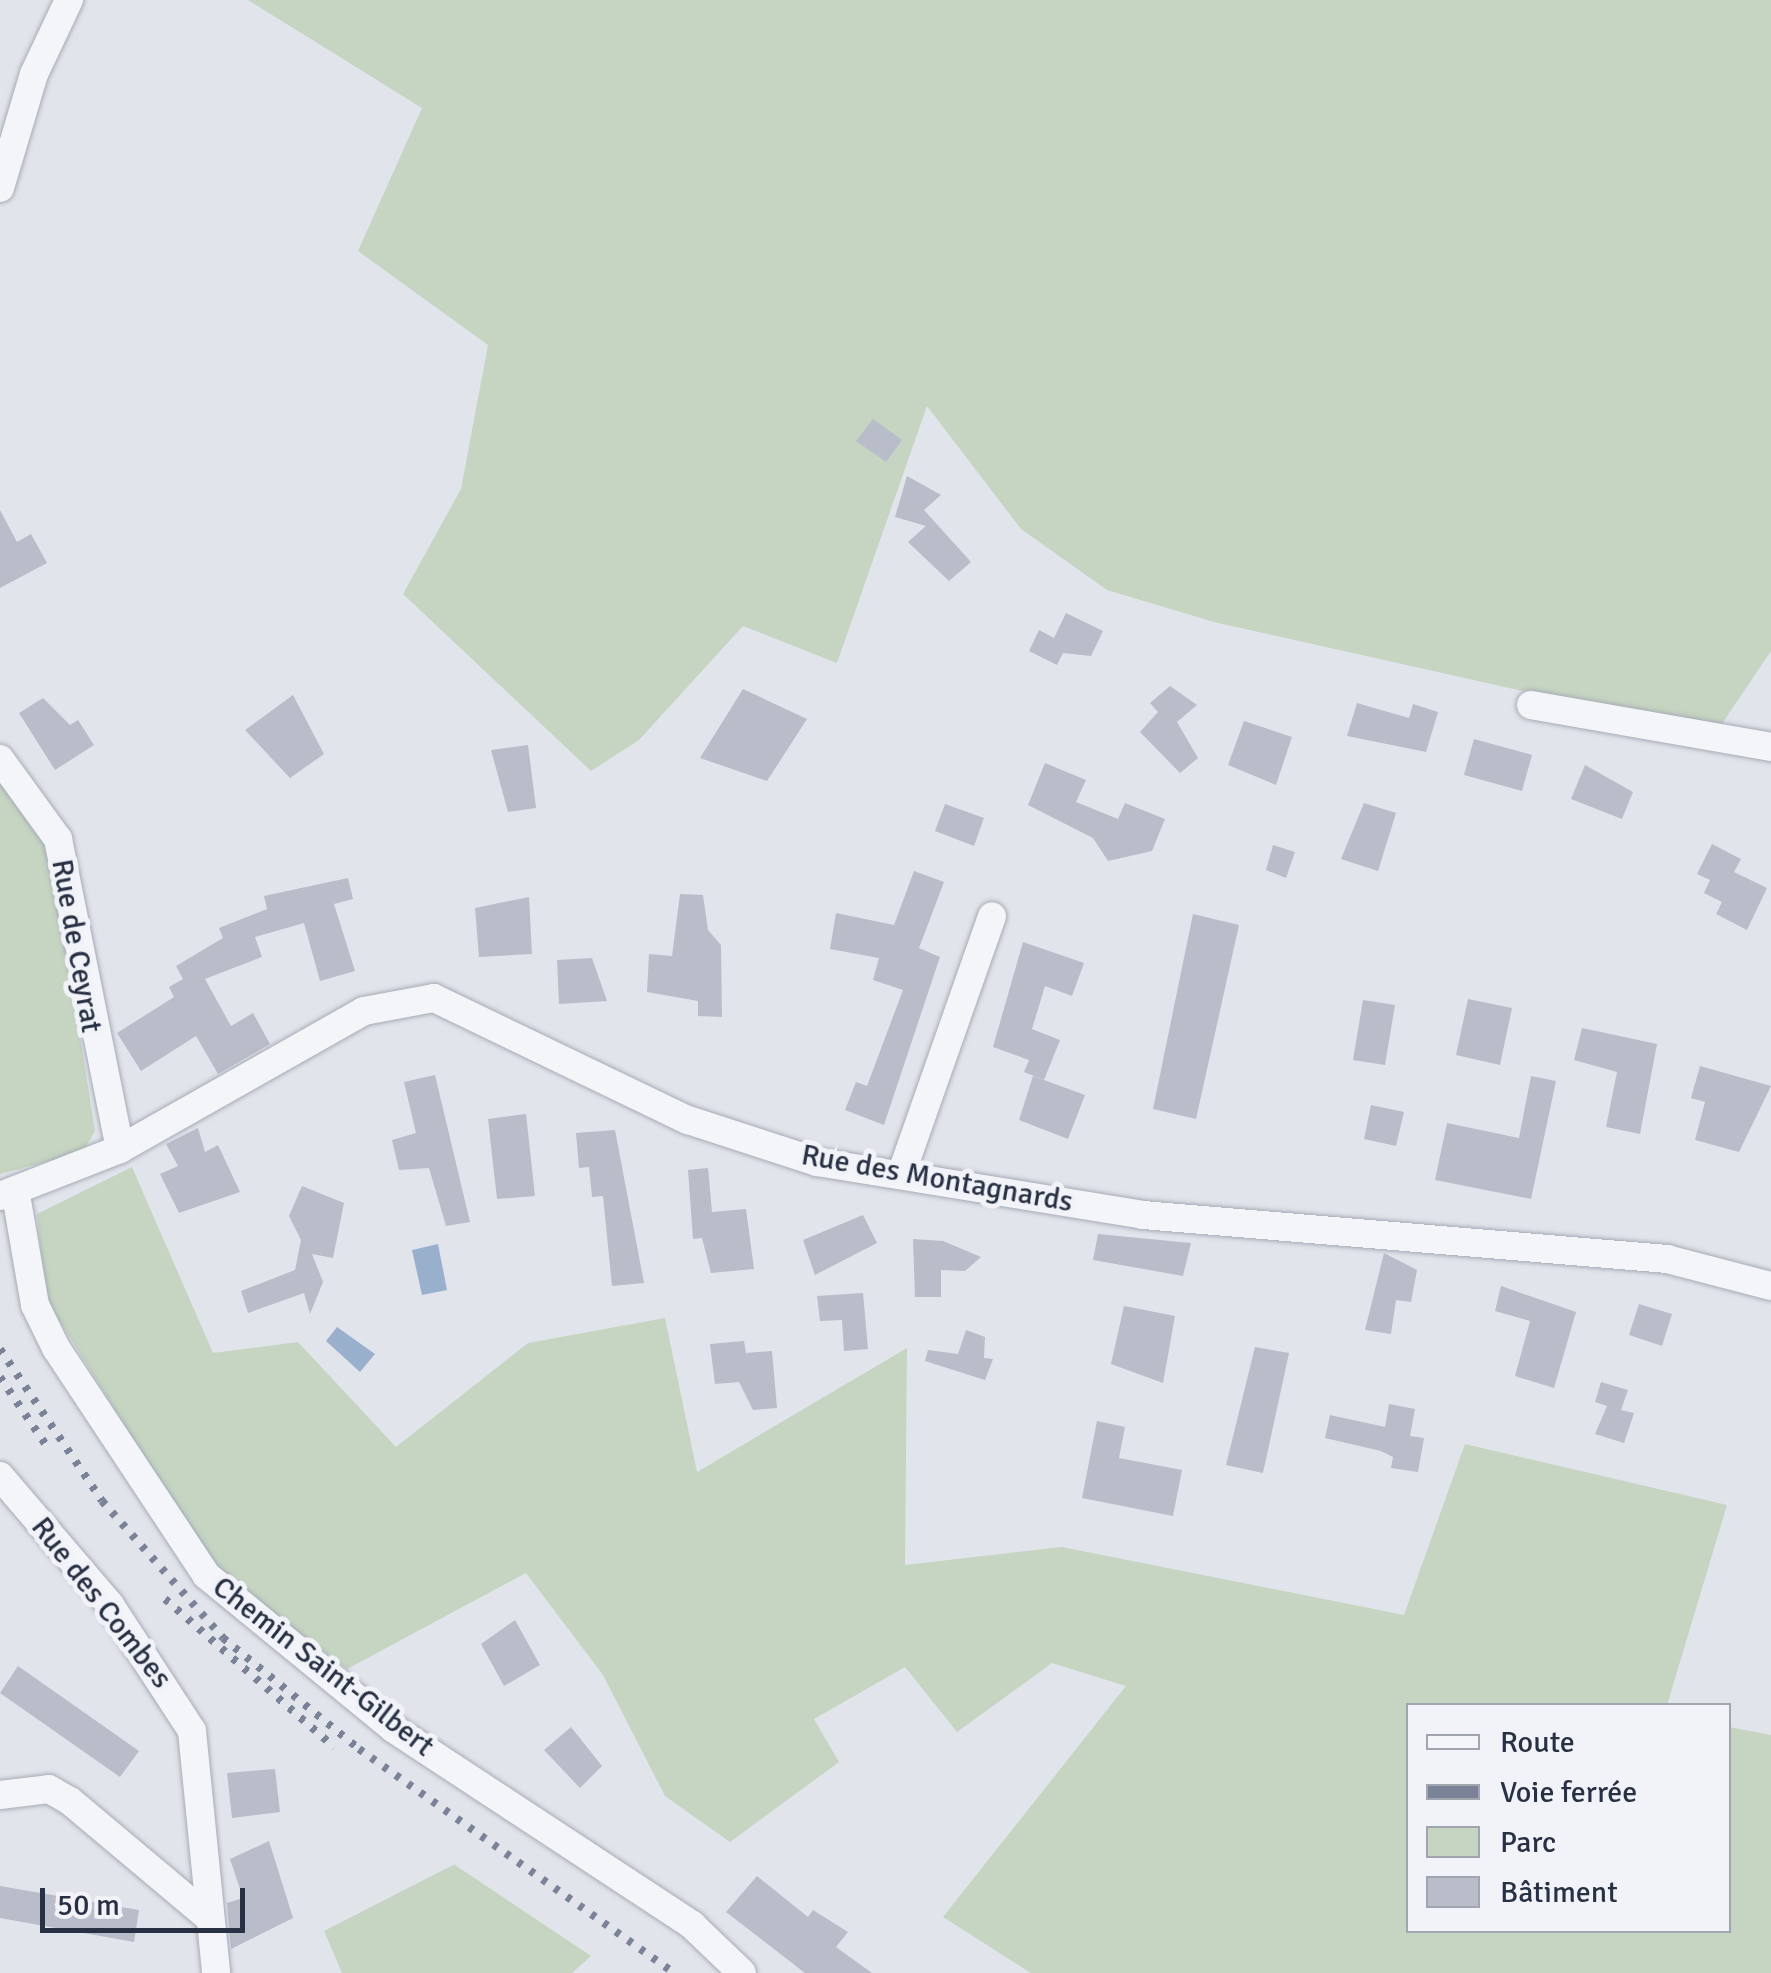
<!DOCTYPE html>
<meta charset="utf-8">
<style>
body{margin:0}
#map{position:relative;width:1771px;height:1973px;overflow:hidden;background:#e1e4eb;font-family:Signika,sans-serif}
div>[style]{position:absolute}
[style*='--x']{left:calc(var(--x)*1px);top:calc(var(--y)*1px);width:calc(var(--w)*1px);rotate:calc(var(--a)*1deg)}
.green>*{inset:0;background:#c5d5c1}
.water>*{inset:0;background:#99b0cd}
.building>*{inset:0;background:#b8bdc9}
.roads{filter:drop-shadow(0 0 2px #a6abb6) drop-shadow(0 0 2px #a6abb6)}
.minor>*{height:28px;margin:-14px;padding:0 14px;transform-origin:14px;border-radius:14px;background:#f4f5f9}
.rail>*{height:8px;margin-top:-4px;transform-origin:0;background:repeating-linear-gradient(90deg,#798296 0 5px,transparent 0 15px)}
span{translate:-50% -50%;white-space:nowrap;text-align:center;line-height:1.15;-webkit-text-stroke:10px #f1f3f8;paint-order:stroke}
.street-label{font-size:30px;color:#283144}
.legend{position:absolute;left:1406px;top:1703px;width:325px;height:230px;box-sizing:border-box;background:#f1f3f8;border:2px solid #a1a5b0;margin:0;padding:12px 18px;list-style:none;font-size:30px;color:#283144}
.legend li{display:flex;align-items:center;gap:20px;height:50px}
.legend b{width:50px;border:2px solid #a1a5b0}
.scale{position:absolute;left:40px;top:1888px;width:205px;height:45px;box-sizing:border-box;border:5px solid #283144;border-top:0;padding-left:12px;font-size:30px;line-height:35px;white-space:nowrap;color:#283144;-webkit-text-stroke:8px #f1f3f8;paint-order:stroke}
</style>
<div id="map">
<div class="green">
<i style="clip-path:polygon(248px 0,1771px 0,1771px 651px,1715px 734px,1214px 622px,1107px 590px,1021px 529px,927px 406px,837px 663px,743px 626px,639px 740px,591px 771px,403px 594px,461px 489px,488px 345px,358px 251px,422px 108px)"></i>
<i style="clip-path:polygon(0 780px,51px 851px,95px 1131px,83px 1152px,0 1174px)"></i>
<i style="clip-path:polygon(132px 1167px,213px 1353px,298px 1342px,396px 1447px,528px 1343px,665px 1318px,697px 1472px,907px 1348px,905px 1565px,1062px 1547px,1404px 1615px,1465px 1444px,1727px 1505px,1667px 1705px,1408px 1706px,1408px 1930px,1728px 1930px,1729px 1727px,1771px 1735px,1771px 1973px,1031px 1973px,943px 1917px,1126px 1686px,1052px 1663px,957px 1732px,905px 1667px,814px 1719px,839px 1762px,730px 1842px,665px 1796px,603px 1675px,526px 1573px,347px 1669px,212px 1566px,46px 1299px,37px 1214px)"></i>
<i style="clip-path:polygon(455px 1864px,455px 1865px,591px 1956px,572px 1973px,342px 1973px,324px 1931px)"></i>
</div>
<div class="water">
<i style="clip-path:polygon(438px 1244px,447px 1290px,422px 1295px,412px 1250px)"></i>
<i style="clip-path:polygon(337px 1327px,375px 1354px,360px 1372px,326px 1341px)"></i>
</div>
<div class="building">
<i style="clip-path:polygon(873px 419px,902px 440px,886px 462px,856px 441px)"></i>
<i style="clip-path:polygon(907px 476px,941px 495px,924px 510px,971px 562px,949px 581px,908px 542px,926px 526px,895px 517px)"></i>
<i style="clip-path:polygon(0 510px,17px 542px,31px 534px,47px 563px,0 588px)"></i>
<i style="clip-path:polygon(1066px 613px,1103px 631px,1091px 656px,1063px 653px,1057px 665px,1029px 651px,1039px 630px,1054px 638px)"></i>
<i style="clip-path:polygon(1170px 686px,1197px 705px,1177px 722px,1198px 758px,1180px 773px,1140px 732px,1158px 712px,1150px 703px)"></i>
<i style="clip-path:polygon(743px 689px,807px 719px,767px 781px,700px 758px)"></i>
<i style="clip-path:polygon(293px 695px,324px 754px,290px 778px,245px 730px)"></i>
<i style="clip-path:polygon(43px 698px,70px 725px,78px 720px,94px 745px,55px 770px,19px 713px)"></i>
<i style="clip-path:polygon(1357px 703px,1409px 718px,1413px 704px,1438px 712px,1426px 752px,1347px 736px)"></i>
<i style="clip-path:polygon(1244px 721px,1292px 737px,1276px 785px,1228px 765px)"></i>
<i style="clip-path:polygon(1474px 739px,1532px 755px,1522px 791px,1464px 775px)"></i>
<i style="clip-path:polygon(528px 745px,536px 808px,508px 812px,491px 750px)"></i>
<i style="clip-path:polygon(1045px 763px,1086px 780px,1076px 802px,1118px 819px,1125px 803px,1165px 819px,1152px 851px,1108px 861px,1093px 838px,1028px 805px)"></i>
<i style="clip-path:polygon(1585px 765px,1633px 792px,1622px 819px,1571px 799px)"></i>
<i style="clip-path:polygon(1364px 803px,1396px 813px,1378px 871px,1341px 859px)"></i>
<i style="clip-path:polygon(945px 804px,984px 818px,974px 846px,935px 831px)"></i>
<i style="clip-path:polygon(1712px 844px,1741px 859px,1734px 872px,1767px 888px,1747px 930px,1716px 914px,1722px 902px,1704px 893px,1710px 880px,1697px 874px)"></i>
<i style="clip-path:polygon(1273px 845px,1295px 852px,1286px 878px,1266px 870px)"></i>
<i style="clip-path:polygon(914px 871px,944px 882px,919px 948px,940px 957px,884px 1125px,845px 1110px,856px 1082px,867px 1086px,903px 990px,873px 980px,879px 958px,830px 949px,836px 913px,894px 925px)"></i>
<i style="clip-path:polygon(348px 878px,353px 899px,334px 904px,355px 971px,320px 981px,304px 923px,255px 937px,262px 957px,205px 979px,231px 1026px,253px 1013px,270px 1044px,218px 1074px,196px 1036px,141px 1071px,117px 1033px,174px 997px,169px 987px,183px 979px,176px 966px,223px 938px,219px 928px,267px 909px,264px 896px)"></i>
<i style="clip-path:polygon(680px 894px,703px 895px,708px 930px,721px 945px,722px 1017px,698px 1016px,698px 1001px,647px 992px,649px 954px,672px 956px)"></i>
<i style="clip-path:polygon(529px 897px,532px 954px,479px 957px,475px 908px)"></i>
<i style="clip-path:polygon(1193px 914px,1239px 925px,1196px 1119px,1153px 1109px)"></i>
<i style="clip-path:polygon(1023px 942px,1084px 963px,1072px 996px,1045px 986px,1032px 1029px,1060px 1040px,1044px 1080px,1024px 1072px,1029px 1060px,993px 1047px)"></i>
<i style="clip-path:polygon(592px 958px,607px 1001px,559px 1004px,557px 960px)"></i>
<i style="clip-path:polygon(1468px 999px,1512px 1008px,1500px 1065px,1456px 1055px)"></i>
<i style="clip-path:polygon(1363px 1000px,1395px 1005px,1385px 1065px,1353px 1060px)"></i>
<i style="clip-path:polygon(1582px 1028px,1657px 1044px,1640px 1134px,1606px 1127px,1617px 1072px,1574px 1060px)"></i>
<i style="clip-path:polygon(1700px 1066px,1771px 1086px,1739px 1152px,1695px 1140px,1705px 1102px,1691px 1098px)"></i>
<i style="clip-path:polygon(435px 1075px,470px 1222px,446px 1226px,429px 1168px,399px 1170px,392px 1140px,416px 1133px,404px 1082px)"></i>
<i style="clip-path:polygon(1033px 1076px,1085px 1095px,1068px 1139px,1019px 1120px)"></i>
<i style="clip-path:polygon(1531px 1076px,1556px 1081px,1531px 1199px,1435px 1180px,1447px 1123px,1519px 1138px)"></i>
<i style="clip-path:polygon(1371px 1105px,1404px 1112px,1396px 1146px,1364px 1139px)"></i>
<i style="clip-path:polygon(526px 1114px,535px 1196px,497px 1199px,488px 1119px)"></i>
<i style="clip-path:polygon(198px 1128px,205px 1152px,218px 1145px,240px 1192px,179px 1213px,160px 1174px,178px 1166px,166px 1144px)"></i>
<i style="clip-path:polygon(615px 1130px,644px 1283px,612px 1286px,603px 1196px,592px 1197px,589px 1167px,579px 1168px,576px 1133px)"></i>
<i style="clip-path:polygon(708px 1168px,712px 1212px,746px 1209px,754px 1269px,711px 1273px,702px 1238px,693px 1239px,688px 1170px)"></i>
<i style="clip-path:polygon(302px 1186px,344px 1203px,333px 1258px,312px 1254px,323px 1282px,310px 1314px,304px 1293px,248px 1313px,241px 1291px,295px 1270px,301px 1240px,289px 1216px)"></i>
<i style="clip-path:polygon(863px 1215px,877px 1243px,815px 1275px,803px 1240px)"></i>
<i style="clip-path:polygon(1098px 1234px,1191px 1243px,1183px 1276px,1093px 1260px)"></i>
<i style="clip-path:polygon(913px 1239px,943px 1241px,981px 1257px,965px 1271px,941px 1270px,941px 1297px,915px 1297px)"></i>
<i style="clip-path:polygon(1384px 1253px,1417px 1270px,1411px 1302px,1396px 1300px,1391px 1334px,1365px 1330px)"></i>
<i style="clip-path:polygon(1501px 1286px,1576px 1312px,1554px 1388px,1515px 1376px,1530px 1321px,1495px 1311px)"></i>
<i style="clip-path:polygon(863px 1293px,868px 1349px,844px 1351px,842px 1320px,820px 1321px,817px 1296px)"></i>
<i style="clip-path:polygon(1639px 1304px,1672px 1314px,1662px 1346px,1629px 1335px)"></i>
<i style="clip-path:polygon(1124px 1306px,1175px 1316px,1163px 1383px,1111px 1364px)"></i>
<i style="clip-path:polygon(966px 1330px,985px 1337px,984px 1358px,993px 1359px,985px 1380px,925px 1361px,928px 1350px,958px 1354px)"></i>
<i style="clip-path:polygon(744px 1341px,746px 1353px,772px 1351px,777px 1408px,753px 1410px,739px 1382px,715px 1384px,710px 1344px)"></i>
<i style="clip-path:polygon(1255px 1347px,1289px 1353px,1263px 1473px,1226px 1465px)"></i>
<i style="clip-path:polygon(1601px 1382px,1628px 1390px,1621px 1410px,1634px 1413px,1624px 1443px,1595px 1434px,1607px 1406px,1595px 1402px)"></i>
<i style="clip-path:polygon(1389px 1404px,1415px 1409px,1410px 1436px,1424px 1438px,1418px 1472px,1391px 1468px,1393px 1457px,1381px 1451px,1325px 1438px,1330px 1415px,1385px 1427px)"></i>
<i style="clip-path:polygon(1097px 1421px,1125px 1427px,1119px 1458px,1182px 1470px,1173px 1516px,1082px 1498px)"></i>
<i style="clip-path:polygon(515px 1620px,540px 1665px,504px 1686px,481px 1644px)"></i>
<i style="clip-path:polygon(18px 1666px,139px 1751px,120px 1777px,0 1693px)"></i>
<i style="clip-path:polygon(571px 1727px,602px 1766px,580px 1788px,544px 1750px)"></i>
<i style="clip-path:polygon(275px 1769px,280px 1812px,232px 1818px,227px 1773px)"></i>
<i style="clip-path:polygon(269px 1841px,293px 1918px,231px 1949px,227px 1903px,243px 1898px,230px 1859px)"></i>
<i style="clip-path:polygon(757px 1876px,808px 1917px,813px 1910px,848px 1932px,836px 1947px,872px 1973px,805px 1973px,726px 1912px)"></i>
<i style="clip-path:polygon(0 1886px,139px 1910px,134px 1942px,0 1918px)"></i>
</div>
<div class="roads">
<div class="minor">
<i style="--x:0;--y:188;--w:119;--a:-73.4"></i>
<i style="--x:34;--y:74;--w:82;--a:-64.7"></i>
<i style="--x:1531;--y:705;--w:244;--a:9.9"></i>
<i style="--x:0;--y:759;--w:99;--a:54.1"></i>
<i style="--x:58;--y:839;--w:316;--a:78.7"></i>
<i style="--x:902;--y:1172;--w:271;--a:-70.6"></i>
<i style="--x:16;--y:1195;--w:112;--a:80.2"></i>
<i style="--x:35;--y:1305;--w:48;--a:64"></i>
<i style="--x:56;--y:1348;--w:272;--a:56.5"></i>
<i style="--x:206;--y:1575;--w:243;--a:39.3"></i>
<i style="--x:394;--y:1729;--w:357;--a:33.3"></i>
<i style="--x:692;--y:1925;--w:69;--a:43.8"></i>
<i style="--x:0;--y:1196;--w:129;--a:-21.4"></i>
<i style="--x:120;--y:1149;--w:280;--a:-29.5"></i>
<i style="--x:364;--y:1011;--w:71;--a:-10.5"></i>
<i style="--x:434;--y:998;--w:282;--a:25.7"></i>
<i style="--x:688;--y:1120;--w:136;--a:18"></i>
<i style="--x:817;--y:1162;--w:330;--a:9.2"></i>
<i style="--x:1143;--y:1215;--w:526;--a:4.8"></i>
<i style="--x:1667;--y:1259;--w:107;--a:14.6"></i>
<i style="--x:0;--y:1476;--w:170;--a:49.5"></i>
<i style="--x:110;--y:1605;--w:150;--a:56.9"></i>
<i style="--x:192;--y:1731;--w:243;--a:84.3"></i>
<i style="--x:0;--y:1795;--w:49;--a:-7"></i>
<i style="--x:49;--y:1789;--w:24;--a:30"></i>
<i style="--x:70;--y:1801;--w:180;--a:40"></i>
</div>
</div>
<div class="rail">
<i style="--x:0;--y:1349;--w:183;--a:56.1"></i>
<i style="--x:102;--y:1501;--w:183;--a:48.5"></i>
<i style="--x:223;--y:1638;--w:176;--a:39.2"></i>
<i style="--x:359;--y:1749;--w:387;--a:35.4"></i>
<i style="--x:0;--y:1377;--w:82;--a:55.9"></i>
<i style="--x:165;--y:1599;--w:225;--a:41.2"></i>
</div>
<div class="street-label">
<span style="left:76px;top:946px;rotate:80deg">Rue de Ceyrat</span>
<span style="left:937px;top:1179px;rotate:10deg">Rue des Montagnards</span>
<span style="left:101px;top:1603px;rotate:52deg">Rue des Combes</span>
<span style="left:323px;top:1667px;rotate:38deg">Chemin Saint-Gilbert</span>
</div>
<ul class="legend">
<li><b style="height:12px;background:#f4f5f9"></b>Route</li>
<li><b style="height:12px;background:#798296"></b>Voie ferrée</li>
<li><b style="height:28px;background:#c5d5c1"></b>Parc</li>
<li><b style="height:28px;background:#b8bdc9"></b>Bâtiment</li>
</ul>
<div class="scale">50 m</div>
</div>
